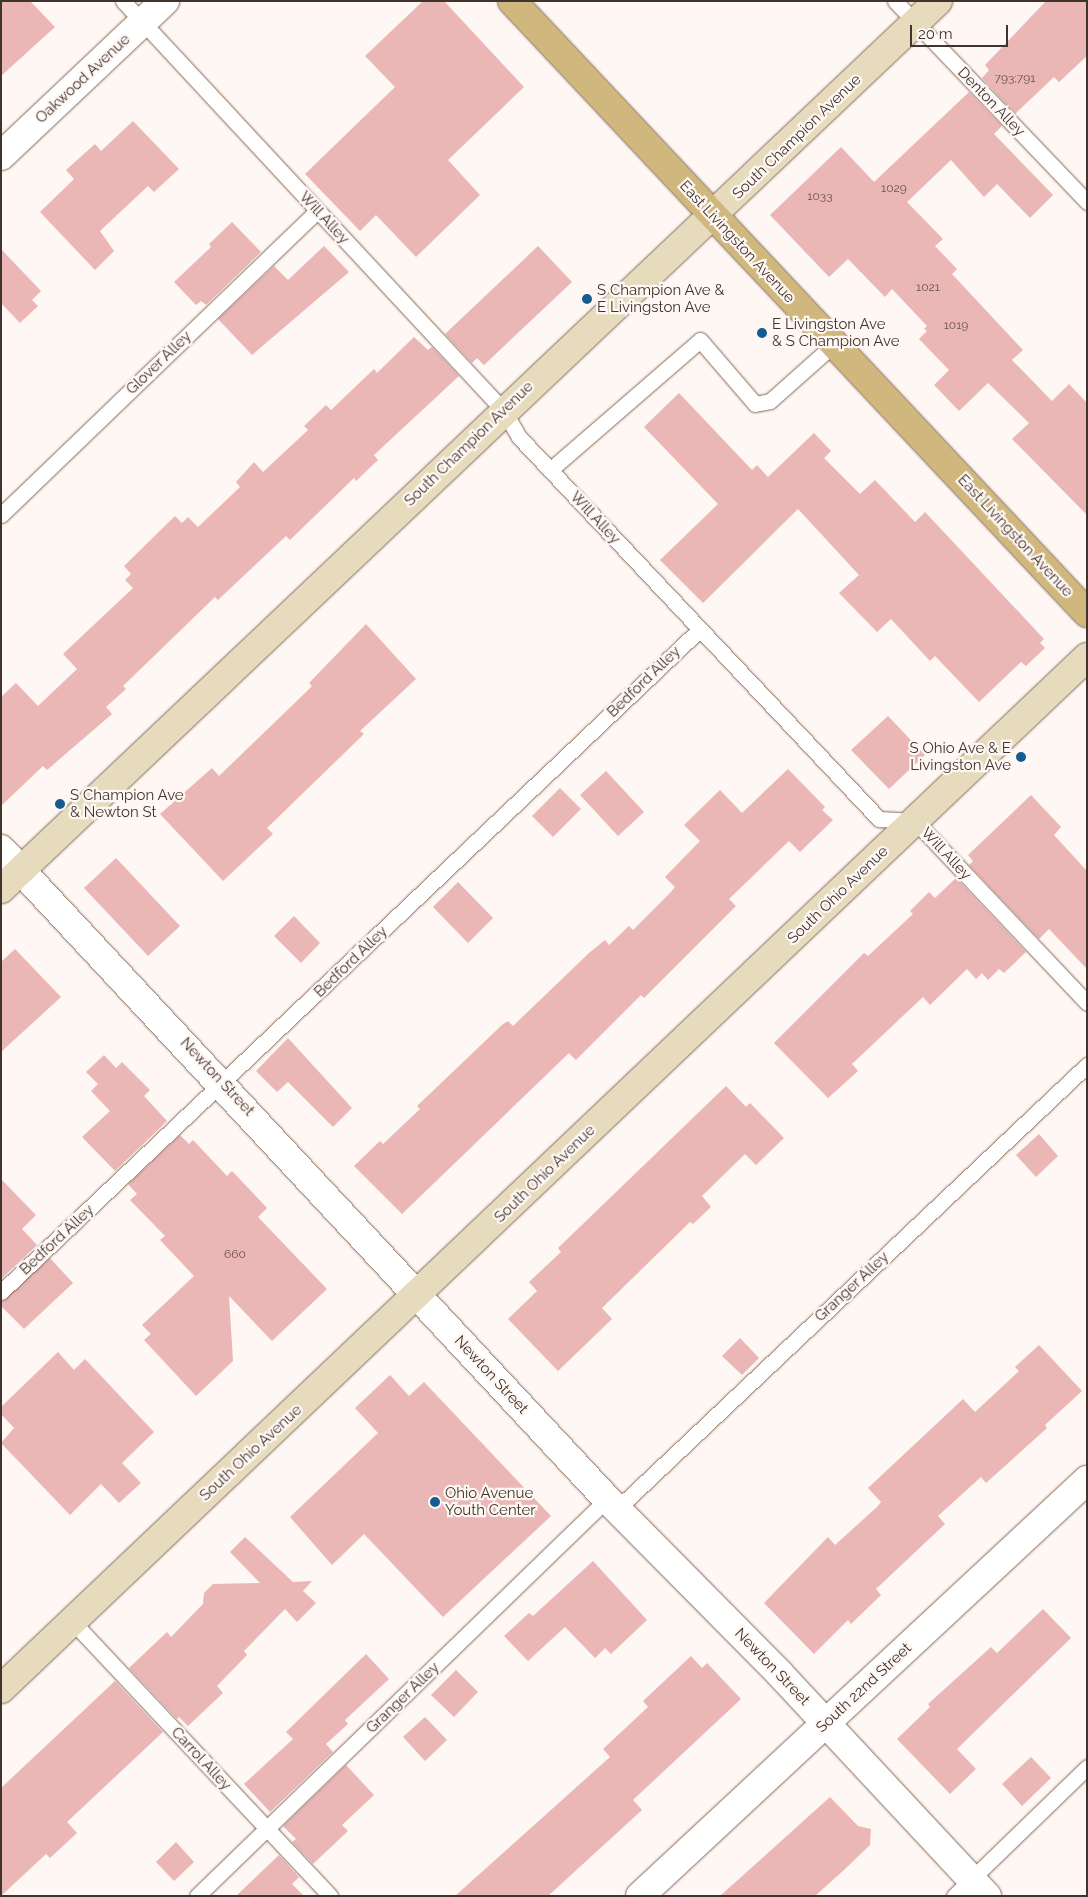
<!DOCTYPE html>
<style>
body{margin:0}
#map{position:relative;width:1088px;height:1897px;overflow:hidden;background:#fef7f3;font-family:Raleway,sans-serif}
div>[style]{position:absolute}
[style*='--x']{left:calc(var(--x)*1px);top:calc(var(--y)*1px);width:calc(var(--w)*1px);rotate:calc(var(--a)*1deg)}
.building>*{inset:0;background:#eab6b6}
.roads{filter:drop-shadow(0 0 1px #836858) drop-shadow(0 0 1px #836858)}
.lane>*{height:15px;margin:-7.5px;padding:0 7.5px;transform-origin:7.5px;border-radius:7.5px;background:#fff}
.street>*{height:28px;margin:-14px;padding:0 14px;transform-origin:14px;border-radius:14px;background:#fff}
.secondary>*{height:28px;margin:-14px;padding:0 14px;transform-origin:14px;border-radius:14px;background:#e7dbbe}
.primary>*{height:28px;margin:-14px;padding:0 14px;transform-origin:14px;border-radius:14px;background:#d0b77e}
.dots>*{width:14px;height:14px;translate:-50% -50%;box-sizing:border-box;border:2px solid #fef7f3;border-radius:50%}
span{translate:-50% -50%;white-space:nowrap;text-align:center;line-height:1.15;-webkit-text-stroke:4.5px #fef7f3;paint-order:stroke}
.number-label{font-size:12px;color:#6a544f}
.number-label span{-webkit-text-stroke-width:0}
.street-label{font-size:15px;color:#40342d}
.poi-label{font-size:15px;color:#40342d}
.left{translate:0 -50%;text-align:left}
.right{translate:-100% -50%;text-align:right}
.frame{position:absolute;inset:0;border:2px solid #40342d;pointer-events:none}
.scale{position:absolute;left:910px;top:25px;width:98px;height:22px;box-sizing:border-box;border:2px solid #40342d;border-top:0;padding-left:6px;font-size:15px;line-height:18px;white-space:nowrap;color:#40342d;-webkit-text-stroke:4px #fef7f3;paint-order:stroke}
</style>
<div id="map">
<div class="building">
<i style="clip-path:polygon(1px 1px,30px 1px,55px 27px,1px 76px)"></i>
<i style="clip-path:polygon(423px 1px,444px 1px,524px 87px,448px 160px,480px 195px,416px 257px,376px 215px,360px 231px,305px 174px,395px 87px,365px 56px)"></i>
<i style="clip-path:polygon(1046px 1px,1087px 1px,1087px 56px,1059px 82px,1054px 77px,1015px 114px,982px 78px,989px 70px,985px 65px)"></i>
<i style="clip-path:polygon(969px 92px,1002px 126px,994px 134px,1053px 195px,1030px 218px,997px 184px,984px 197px,951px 160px,907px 202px,943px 239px,935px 246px,957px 269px,952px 274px,1023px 350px,1012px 360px,1052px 401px,1069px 384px,1087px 403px,1087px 515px,1012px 439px,1029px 423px,988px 383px,959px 411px,934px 385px,949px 370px,919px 339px,927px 331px,924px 329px,927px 326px,892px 289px,885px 297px,848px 259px,829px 277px,770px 215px,841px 147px,874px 182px)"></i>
<i style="clip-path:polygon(133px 121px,179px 169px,154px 192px,148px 186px,100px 231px,114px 251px,95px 270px,40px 212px,74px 179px,66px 170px,95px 144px,101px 151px)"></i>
<i style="clip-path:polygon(232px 222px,261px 252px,206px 305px,201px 301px,196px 305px,174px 282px,211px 247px,209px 244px)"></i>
<i style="clip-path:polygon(324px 246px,349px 272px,252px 355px,218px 319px,274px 266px,288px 280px)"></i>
<i style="clip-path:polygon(538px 246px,572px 282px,484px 365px,477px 358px,472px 363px,445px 334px)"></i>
<i style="clip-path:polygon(1px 249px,41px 291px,32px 300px,38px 306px,20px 323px,1px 303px)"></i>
<i style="clip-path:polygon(414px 337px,428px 350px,432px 347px,459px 376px,374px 455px,378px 460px,356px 481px,354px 478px,290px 540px,286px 536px,218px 600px,215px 597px,123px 686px,126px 689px,106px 707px,112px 714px,47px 770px,43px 766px,1px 806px,1px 697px,16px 683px,38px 706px,77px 669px,63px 654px,133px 588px,125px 580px,131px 574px,124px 566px,175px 516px,182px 523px,188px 517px,198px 527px,240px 487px,236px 482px,254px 462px,263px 472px,308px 430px,304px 426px,326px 405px,331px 410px,374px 369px,377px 373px)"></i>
<i style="clip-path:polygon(679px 393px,752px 470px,757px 465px,768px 477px,814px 433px,831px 451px,824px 458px,860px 494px,875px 480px,915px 522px,925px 512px,1044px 639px,1040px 643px,1045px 648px,1026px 666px,1021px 662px,979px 702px,935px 656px,930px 661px,891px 619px,877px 632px,839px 593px,859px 575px,798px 509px,703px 603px,660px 560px,718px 504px,644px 427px)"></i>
<i style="clip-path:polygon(366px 624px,416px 679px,360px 731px,364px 734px,267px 828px,273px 834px,223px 881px,160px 814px,212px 768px,219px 776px,303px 695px,312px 686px,309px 683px)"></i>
<i style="clip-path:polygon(888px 716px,925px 755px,889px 789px,851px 750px)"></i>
<i style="clip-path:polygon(788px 769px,825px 807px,822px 810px,833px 820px,800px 852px,789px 841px,729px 899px,736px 906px,644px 998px,641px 995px,576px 1060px,569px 1053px,402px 1214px,354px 1166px,380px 1141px,383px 1144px,420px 1109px,417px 1106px,503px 1024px,508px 1021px,513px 1026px,589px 953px,605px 940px,609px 945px,629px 926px,633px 930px,670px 893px,675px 887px,665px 877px,700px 841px,684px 825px,720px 790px,742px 813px)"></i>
<i style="clip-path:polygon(606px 771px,644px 812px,618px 836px,580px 795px)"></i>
<i style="clip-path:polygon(560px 788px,581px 809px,553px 837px,532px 816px)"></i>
<i style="clip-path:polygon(1031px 795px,1061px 827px,1054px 835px,1087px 871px,1087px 969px,1049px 929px,1039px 939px,969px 865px,973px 861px,968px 855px)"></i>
<i style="clip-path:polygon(116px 858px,180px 926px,148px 956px,84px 888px)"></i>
<i style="clip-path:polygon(956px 878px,1026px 952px,1004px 973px,999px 969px,988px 980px,982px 973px,976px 979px,967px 969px,930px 1005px,923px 997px,852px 1064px,858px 1071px,828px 1098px,774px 1043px,864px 953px,868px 956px,913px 914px,910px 911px,929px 892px,935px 898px)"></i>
<i style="clip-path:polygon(458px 882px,493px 918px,468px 943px,433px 907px)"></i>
<i style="clip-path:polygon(294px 916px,320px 943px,301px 963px,274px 936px)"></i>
<i style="clip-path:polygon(15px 949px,61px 997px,1px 1052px,1px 962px)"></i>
<i style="clip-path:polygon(288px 1038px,352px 1108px,333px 1127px,288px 1082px,277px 1092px,256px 1071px)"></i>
<i style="clip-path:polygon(104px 1055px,116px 1068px,122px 1062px,150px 1090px,144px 1096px,167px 1121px,115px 1171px,82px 1137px,110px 1111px,91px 1091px,98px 1084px,86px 1072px)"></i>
<i style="clip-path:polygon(726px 1086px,746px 1107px,750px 1103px,784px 1138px,756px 1165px,745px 1154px,702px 1196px,711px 1207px,693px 1224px,690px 1222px,602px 1308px,612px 1319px,558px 1371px,508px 1319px,537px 1291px,529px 1282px,561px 1252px,558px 1248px)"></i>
<i style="clip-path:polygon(1039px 1134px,1058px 1156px,1036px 1177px,1016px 1155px)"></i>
<i style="clip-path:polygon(180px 1135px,189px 1144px,193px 1140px,227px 1176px,232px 1171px,267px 1208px,258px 1217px,327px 1289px,272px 1341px,229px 1296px,233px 1361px,196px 1396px,144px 1340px,151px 1334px,142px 1325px,194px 1276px,160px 1240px,165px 1236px,130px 1200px,137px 1194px,128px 1184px)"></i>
<i style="clip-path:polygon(1px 1179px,36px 1215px,22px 1229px,37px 1245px,1px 1279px)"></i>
<i style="clip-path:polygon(50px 1258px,73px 1283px,24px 1329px,1px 1306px,1px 1301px)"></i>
<i style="clip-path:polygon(740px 1338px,759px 1358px,742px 1375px,722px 1356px)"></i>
<i style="clip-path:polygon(1039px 1345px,1082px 1391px,1045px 1425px,1047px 1428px,986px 1483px,981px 1477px,938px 1516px,945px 1524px,876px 1589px,881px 1595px,851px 1624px,848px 1620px,814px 1654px,764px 1603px,828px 1537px,835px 1545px,877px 1507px,881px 1502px,868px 1488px,963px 1399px,975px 1412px,1019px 1371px,1015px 1367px)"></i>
<i style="clip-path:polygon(58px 1352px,74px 1370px,85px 1359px,154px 1432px,122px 1463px,141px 1483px,119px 1503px,101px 1484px,70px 1515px,1px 1443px,14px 1428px,1px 1414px,1px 1407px)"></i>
<i style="clip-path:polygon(390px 1375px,409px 1396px,424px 1382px,551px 1516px,443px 1617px,364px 1534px,332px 1565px,290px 1517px,378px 1433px,355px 1408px)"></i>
<i style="clip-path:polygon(245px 1537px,293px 1582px,312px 1581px,303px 1591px,316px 1603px,297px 1622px,285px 1609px,244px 1651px,247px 1655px,217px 1686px,223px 1693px,188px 1726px,179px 1717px,177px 1719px,129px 1668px,167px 1632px,171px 1637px,203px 1604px,204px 1593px,213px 1584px,260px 1583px,230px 1552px)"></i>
<i style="clip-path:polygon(593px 1561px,647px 1620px,611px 1654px,605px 1648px,595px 1658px,565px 1627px,528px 1661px,504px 1636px,529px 1613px,533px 1616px)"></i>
<i style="clip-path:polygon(1043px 1609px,1071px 1638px,957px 1749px,976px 1769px,950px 1794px,897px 1739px,930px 1707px,928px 1704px,991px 1647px,997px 1653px)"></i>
<i style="clip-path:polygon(366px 1654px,389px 1679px,345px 1720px,348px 1724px,326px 1744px,333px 1752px,270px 1812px,244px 1784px,293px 1739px,286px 1732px)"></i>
<i style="clip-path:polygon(691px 1656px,702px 1668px,707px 1663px,741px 1699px,633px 1800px,642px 1810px,548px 1896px,455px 1896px,610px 1757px,603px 1749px,648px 1707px,643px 1701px)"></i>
<i style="clip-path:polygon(456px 1670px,478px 1692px,454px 1717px,431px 1695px)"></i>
<i style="clip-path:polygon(115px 1681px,163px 1732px,67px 1822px,77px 1833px,50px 1858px,46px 1854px,1px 1896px,1px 1788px)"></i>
<i style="clip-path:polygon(425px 1717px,447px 1740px,425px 1761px,403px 1737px)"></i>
<i style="clip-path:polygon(1031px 1757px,1051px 1778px,1022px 1806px,1002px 1784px)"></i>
<i style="clip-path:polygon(346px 1765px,374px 1795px,342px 1825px,348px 1831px,313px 1864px,292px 1842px,296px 1839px,283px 1826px)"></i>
<i style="clip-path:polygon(830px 1797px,858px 1826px,871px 1829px,870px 1845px,844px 1870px,815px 1896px,720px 1896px)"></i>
<i style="clip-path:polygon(176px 1842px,194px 1862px,174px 1881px,156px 1862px)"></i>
<i style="clip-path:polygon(279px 1855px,299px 1877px,292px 1884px,304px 1896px,236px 1896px)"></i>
</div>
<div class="roads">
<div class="lane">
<i style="--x:123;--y:1;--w:560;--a:47.1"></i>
<i style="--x:504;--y:411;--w:30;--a:60"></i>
<i style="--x:519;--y:437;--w:525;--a:46.7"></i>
<i style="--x:879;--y:819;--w:36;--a:3"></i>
<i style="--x:915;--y:821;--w:250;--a:46.6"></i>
<i style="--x:895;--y:1;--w:278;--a:46.3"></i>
<i style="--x:550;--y:470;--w:198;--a:-40.9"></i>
<i style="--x:700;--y:340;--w:84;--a:49.3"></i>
<i style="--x:755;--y:404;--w:15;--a:-11"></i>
<i style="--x:770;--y:401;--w:86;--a:-41.7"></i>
<i style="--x:1;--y:515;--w:438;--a:-43.9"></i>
<i style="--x:1;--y:1292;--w:962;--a:-43.48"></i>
<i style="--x:617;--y:1509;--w:647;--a:-43.37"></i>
<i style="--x:72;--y:1621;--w:377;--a:46.8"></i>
<i style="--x:197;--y:1896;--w:571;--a:-44.08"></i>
<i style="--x:954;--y:1896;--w:185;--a:-44.1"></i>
</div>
<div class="street">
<i style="--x:1;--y:156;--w:226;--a:-43.4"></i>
<i style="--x:1;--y:849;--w:889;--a:47.01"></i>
<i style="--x:607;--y:1499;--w:245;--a:45.3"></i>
<i style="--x:779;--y:1673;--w:305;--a:47"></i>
<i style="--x:640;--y:1896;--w:611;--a:-42.94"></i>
</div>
<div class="secondary">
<i style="--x:1;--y:889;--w:1291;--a:-43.46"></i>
<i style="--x:1;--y:1689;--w:1498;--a:-43.54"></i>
</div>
<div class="primary">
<i style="--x:512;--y:1;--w:840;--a:46.79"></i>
</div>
</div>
<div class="dots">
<i style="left:587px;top:299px;background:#175c90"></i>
<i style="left:762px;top:333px;background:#175c90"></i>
<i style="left:1021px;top:757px;background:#175c90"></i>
<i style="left:60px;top:804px;background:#175c90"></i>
<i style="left:435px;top:1502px;background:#175c90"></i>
</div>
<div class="number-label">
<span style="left:1015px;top:79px">793;791</span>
<span style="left:894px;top:189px">1029</span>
<span style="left:820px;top:197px">1033</span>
<span style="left:928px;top:288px">1021</span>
<span style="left:956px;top:326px">1019</span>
<span style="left:235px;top:1255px">660</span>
</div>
<div class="street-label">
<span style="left:83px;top:79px;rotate:-43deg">Oakwood Avenue</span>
<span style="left:991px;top:102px;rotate:46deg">Denton Alley</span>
<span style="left:797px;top:137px;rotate:-44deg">South Champion Avenue</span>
<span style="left:324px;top:218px;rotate:47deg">Will Alley</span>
<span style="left:737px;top:242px;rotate:47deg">East Livingston Avenue</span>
<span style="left:159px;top:363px;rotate:-44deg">Glover Alley</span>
<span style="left:469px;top:444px;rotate:-44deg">South Champion Avenue</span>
<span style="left:595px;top:518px;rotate:47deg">Will Alley</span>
<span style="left:1015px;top:536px;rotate:47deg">East Livingston Avenue</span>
<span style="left:644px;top:682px;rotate:-44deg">Bedford Alley</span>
<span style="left:946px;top:854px;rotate:47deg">Will Alley</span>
<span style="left:838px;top:895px;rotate:-44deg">South Ohio Avenue</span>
<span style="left:351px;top:962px;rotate:-44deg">Bedford Alley</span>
<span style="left:217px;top:1077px;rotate:47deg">Newton Street</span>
<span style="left:545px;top:1174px;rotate:-44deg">South Ohio Avenue</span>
<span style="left:57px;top:1240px;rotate:-43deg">Bedford Alley</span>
<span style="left:852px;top:1287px;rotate:-43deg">Granger Alley</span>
<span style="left:491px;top:1375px;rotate:47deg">Newton Street</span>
<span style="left:251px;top:1453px;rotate:-43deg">South Ohio Avenue</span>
<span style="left:772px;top:1667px;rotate:46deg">Newton Street</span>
<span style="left:864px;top:1688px;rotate:-43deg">South 22nd Street</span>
<span style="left:403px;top:1698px;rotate:-44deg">Granger Alley</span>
<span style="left:201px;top:1759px;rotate:47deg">Carrol Alley</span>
</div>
<div class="poi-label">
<span class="left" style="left:597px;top:299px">S Champion Ave &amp;<br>E Livingston Ave</span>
<span class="left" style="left:772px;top:333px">E Livingston Ave<br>&amp; S Champion Ave</span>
<span class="right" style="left:1011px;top:757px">S Ohio Ave &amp; E<br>Livingston Ave</span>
<span class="left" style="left:70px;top:804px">S Champion Ave<br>&amp; Newton St</span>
<span class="left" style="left:445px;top:1502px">Ohio Avenue<br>Youth Center</span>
</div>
<div class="frame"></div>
<div class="scale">20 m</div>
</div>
